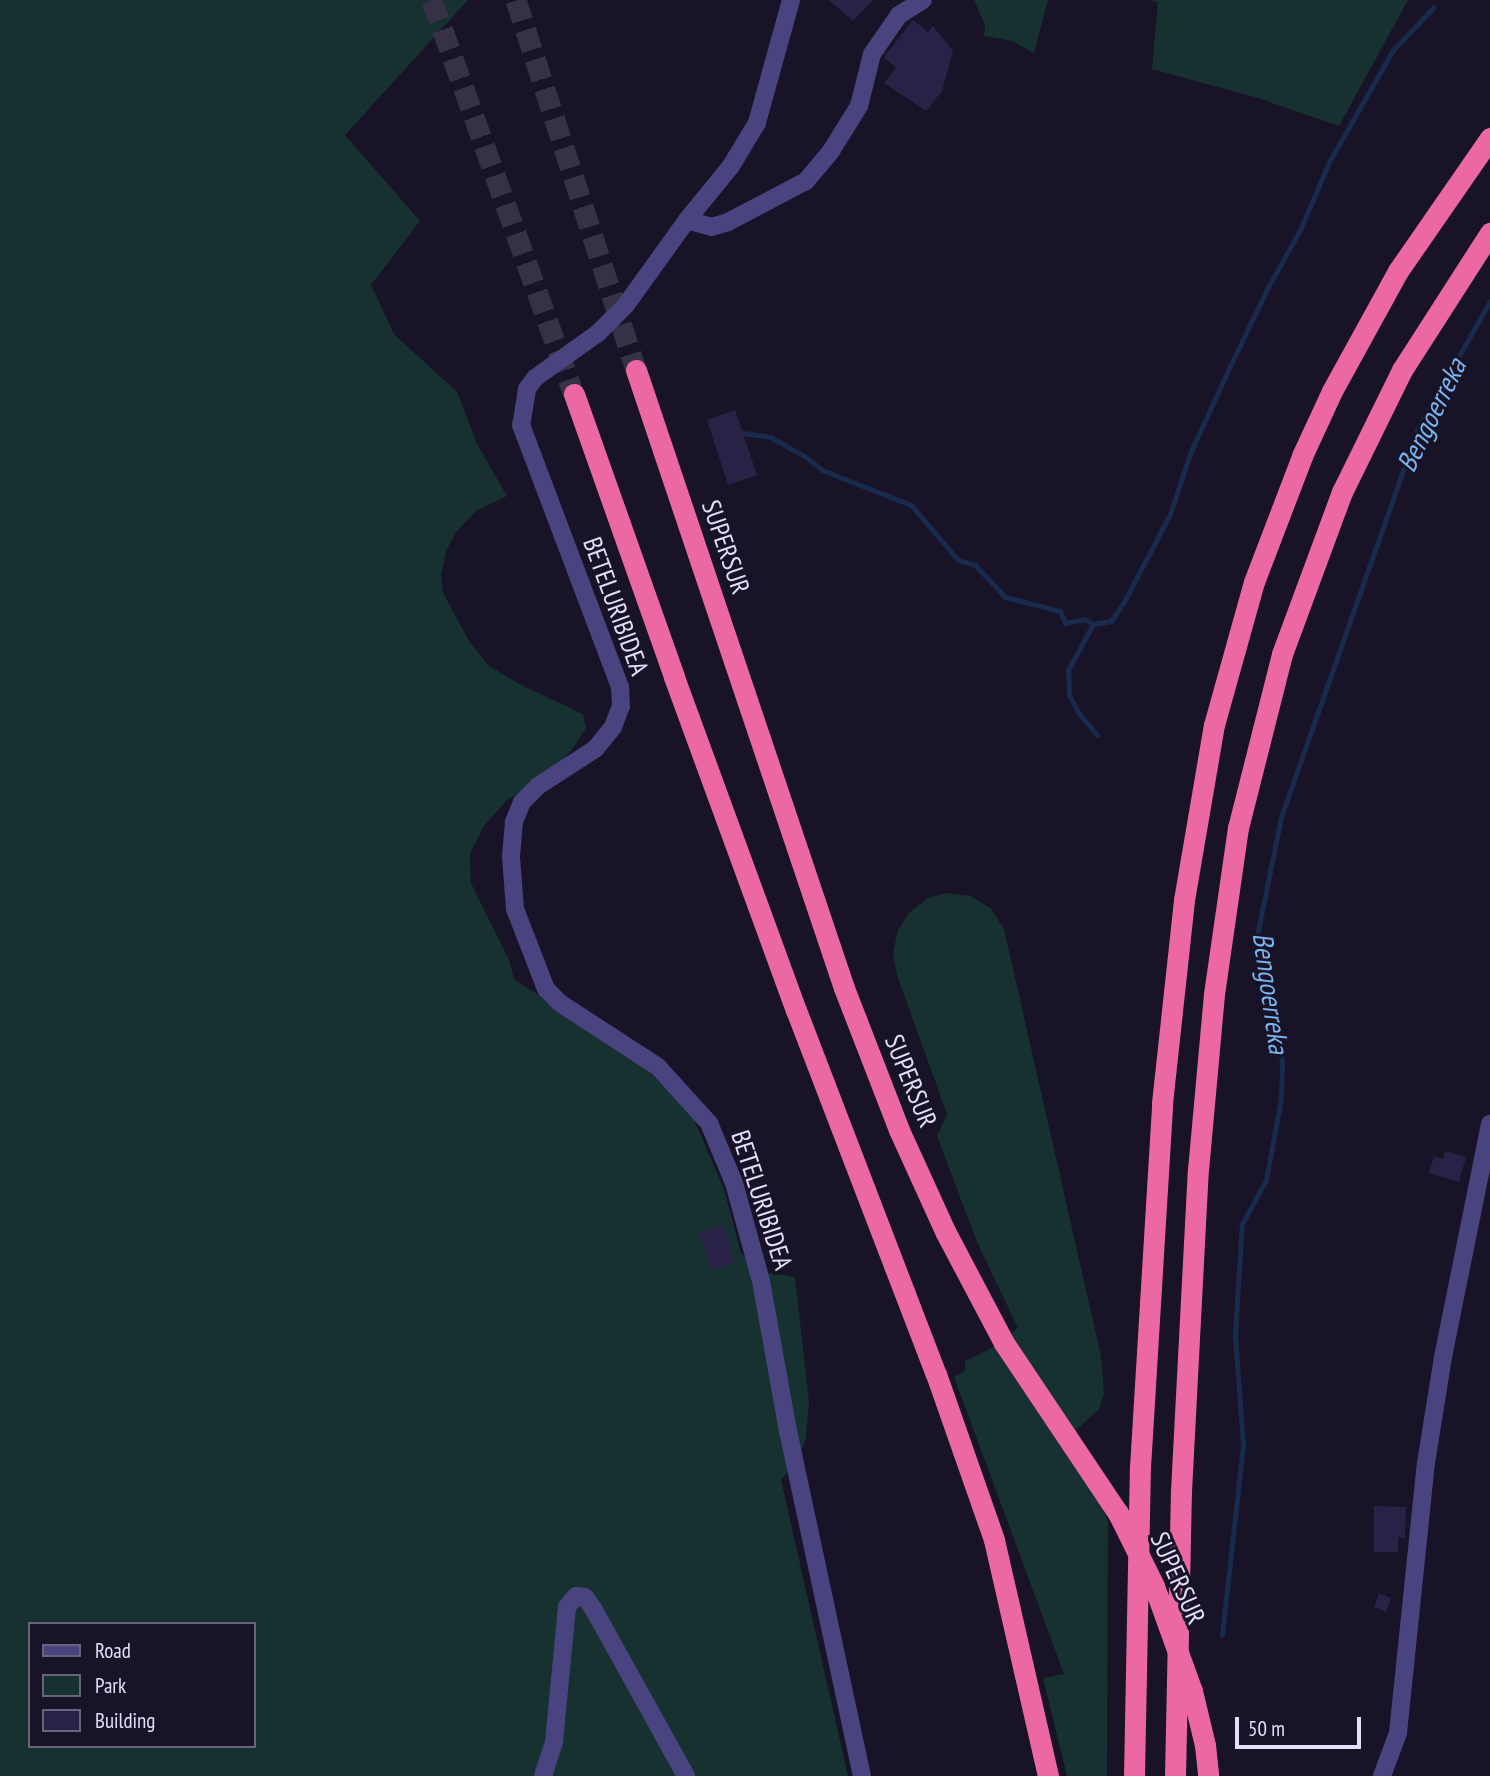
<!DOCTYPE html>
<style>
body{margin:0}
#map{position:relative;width:1490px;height:1776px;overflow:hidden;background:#181327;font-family:"PT Sans Narrow",sans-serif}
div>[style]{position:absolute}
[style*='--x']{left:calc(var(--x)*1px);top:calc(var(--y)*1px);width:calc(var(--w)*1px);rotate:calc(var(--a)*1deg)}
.green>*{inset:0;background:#173131}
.stream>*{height:5px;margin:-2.5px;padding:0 2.5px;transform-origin:2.5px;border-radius:2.5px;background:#182b4c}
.building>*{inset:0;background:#2a2246}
.highway-tunnel>*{height:21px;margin-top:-10.5px;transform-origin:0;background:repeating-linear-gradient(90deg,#363147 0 21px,transparent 0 31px)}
.minor>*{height:18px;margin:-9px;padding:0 9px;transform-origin:9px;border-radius:9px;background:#494480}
.highway>*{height:21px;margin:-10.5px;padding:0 10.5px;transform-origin:10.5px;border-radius:10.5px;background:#ec68a3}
.highway-bridge>*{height:21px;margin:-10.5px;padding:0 10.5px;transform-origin:10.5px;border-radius:10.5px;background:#ec68a3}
span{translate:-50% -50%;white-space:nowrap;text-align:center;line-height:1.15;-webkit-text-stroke:6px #181327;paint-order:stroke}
.street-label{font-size:26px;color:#e2defb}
.water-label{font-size:28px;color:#78b4ee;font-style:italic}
.legend{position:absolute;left:28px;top:1622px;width:228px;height:126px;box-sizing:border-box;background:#181327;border:2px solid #69647c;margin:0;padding:9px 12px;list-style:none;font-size:21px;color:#e2defb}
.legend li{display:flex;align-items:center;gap:14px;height:35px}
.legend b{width:35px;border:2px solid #69647c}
.scale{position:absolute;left:1235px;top:1717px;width:126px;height:32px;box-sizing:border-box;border:4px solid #e2defb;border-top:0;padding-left:9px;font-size:21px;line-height:24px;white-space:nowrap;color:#e2defb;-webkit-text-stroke:5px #181327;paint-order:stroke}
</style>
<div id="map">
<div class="green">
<i style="clip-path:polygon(evenodd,0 0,468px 0,345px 135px,420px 221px,371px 285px,394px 334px,457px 392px,477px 444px,507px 496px,476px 511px,456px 532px,446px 551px,441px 575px,443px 593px,469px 641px,488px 665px,519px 684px,583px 714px,586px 728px,571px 751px,549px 774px,506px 801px,484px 826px,470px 853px,471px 883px,509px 960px,514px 979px,638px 1060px,693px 1117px,724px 1189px,741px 1253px,762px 1272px,795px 1277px,809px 1402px,806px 1437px,799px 1459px,781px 1480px,848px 1776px,0 1776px,0 0,30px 1624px,254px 1624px,254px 1746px,30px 1746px,30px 1624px)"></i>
<i style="clip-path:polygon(974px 0,1048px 0,1034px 53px,1012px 41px,984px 36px,985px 25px)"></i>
<i style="clip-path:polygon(1148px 0,1408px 0,1339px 126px,1258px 98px,1152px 69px,1158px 2px)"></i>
<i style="clip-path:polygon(946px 893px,971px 896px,991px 909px,1004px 929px,1101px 1356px,1104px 1394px,1099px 1409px,1076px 1430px,1108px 1522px,1107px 1776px,1067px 1776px,1043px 1678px,1064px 1674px,954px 1377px,965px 1371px,965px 1361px,994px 1347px,1018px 1328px,977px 1242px,937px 1136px,947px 1114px,897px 975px,893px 953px,898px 930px,910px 912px,928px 898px)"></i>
</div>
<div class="stream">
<i style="--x:743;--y:433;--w:27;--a:8"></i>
<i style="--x:770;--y:437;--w:38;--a:29"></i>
<i style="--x:803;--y:455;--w:24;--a:38"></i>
<i style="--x:822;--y:470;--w:96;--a:21.5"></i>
<i style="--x:911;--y:505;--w:72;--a:49.5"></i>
<i style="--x:958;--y:560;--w:18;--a:16"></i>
<i style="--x:975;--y:565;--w:44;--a:46.8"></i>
<i style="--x:1005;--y:597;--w:57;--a:14.3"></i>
<i style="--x:1060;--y:611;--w:13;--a:67"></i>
<i style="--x:1065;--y:623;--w:20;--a:-11"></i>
<i style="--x:1085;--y:619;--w:9;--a:32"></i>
<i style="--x:1097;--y:735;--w:26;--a:-130"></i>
<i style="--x:1080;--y:715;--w:23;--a:-119"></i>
<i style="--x:1069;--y:695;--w:25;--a:-92"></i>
<i style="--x:1068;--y:670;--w:52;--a:-61.5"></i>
<i style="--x:1093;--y:624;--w:18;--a:-9"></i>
<i style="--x:1111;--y:621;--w:23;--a:-56"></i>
<i style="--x:1124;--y:602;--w:99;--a:-62.4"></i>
<i style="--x:1170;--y:514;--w:66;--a:-71.6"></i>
<i style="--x:1191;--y:451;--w:96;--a:-65.3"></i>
<i style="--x:1231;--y:364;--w:85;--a:-64.3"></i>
<i style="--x:1268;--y:287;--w:65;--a:-60.7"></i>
<i style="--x:1300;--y:230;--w:74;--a:-66.9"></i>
<i style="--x:1329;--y:162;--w:129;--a:-60.3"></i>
<i style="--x:1393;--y:50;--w:59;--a:-46.4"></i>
<i style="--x:1222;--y:1635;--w:192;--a:-83.7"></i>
<i style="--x:1243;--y:1444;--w:110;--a:-94.2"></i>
<i style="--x:1235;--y:1334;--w:110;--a:-86.4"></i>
<i style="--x:1242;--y:1224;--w:50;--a:-61.4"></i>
<i style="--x:1266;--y:1180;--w:83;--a:-79.6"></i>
<i style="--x:1281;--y:1098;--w:37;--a:-88"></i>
<i style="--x:1282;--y:1061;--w:127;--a:-101.3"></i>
<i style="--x:1257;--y:936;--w:121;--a:-78.6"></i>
<i style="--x:1281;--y:817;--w:410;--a:-70.6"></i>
<i style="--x:1417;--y:430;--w:148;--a:-60.5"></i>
</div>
<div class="building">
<i style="clip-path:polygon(829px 0,873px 0,853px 21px)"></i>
<i style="clip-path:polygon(913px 20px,928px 32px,933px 26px,953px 51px,942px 91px,926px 111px,884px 83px,896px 68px,884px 57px)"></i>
<i style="clip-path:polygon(735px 410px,757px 475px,728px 485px,707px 420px)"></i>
<i style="clip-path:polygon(1445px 1151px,1466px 1157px,1459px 1182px,1429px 1173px,1434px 1156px,1443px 1159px)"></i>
<i style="clip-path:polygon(724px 1225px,735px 1263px,711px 1270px,699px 1233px)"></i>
<i style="clip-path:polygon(1374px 1506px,1406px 1507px,1405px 1538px,1398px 1537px,1398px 1552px,1374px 1552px)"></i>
<i style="clip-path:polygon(1379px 1593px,1391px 1598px,1386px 1612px,1374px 1607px)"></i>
</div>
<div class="highway-tunnel">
<i style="--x:432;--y:0;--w:419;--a:70.2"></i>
<i style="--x:516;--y:0;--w:389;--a:72"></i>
</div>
<div class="minor">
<i style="--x:791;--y:0;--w:128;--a:105.5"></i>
<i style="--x:757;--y:123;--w:50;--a:121.2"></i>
<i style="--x:731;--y:166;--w:70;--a:129.2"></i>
<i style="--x:687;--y:220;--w:105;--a:125.7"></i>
<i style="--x:626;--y:305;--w:40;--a:135"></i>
<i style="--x:598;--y:333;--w:77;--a:144.5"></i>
<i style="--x:535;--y:378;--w:14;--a:126"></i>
<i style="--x:527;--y:389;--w:36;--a:99"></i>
<i style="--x:521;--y:425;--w:280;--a:69.3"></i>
<i style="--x:620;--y:687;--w:19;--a:87"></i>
<i style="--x:621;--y:706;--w:22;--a:111"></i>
<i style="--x:613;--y:727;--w:28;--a:129"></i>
<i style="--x:595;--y:749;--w:68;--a:147"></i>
<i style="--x:538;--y:786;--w:23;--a:135"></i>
<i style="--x:522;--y:802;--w:22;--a:112"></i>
<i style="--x:514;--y:822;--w:35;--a:95"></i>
<i style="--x:511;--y:857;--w:52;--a:85.6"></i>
<i style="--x:515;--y:909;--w:86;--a:68.8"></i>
<i style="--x:546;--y:989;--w:20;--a:45"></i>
<i style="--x:560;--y:1003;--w:117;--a:33.1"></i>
<i style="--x:658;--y:1067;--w:76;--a:47.7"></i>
<i style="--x:709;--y:1123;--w:65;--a:67.4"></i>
<i style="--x:734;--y:1183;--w:102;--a:74.6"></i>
<i style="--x:761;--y:1281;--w:152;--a:79.8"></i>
<i style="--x:788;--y:1431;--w:353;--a:77.9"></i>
<i style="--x:687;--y:220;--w:25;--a:16"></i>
<i style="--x:711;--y:227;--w:18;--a:-16"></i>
<i style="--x:728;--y:222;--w:88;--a:-27.7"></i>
<i style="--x:806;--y:181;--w:39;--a:-50"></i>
<i style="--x:831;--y:151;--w:53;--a:-58.1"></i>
<i style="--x:859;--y:106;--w:54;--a:-76"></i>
<i style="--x:872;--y:54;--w:47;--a:-55.3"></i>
<i style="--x:899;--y:15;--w:28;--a:-32"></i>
<i style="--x:543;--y:1776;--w:36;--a:-72"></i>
<i style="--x:554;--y:1742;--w:136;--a:-84.5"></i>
<i style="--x:567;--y:1607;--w:14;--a:-51"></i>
<i style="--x:576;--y:1596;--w:9;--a:6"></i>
<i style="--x:585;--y:1597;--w:16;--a:55"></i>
<i style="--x:594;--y:1610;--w:190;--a:61"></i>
<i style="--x:1382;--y:1776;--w:46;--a:-69.6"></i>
<i style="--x:1398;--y:1733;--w:271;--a:-84.1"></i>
<i style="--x:1426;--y:1463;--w:107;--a:-80.9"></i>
<i style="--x:1443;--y:1357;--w:238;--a:-78.6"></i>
</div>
<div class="highway">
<i style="--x:636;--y:370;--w:652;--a:71.4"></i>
<i style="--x:844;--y:988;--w:152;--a:68.8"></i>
<i style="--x:899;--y:1130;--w:113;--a:65.5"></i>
<i style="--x:946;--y:1233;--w:124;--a:62.2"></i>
<i style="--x:574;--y:394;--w:300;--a:70.5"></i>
<i style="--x:674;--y:677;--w:355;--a:69.9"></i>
<i style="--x:796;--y:1010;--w:390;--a:69"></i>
<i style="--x:936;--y:1374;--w:176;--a:70.7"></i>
<i style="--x:994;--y:1540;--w:242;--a:77.1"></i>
<i style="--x:1134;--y:1776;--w:309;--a:-88.9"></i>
<i style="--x:1140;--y:1467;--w:365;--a:-86.5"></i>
<i style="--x:1162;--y:1103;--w:204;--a:-83.8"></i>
<i style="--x:1184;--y:900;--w:178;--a:-80.3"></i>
<i style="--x:1214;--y:725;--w:148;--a:-74.4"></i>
<i style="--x:1254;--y:582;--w:135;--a:-69.1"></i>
<i style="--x:1302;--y:456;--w:72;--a:-65.2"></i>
<i style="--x:1332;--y:391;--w:137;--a:-61.2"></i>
<i style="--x:1398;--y:271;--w:162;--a:-55.3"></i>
<i style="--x:1175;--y:1776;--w:285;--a:-88.8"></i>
<i style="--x:1181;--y:1491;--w:321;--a:-87"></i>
<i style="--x:1198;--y:1170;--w:177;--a:-84.8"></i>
<i style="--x:1214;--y:994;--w:168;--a:-81.8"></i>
<i style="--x:1238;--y:828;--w:179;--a:-75.8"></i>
<i style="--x:1282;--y:654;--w:173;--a:-69.7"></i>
<i style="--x:1342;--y:492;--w:136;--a:-63.8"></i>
<i style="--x:1402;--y:370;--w:163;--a:-57.3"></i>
</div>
<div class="highway-bridge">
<i style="--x:1004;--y:1343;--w:205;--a:56.2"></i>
<i style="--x:1118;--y:1513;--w:81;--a:63.7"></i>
<i style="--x:1154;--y:1586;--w:112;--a:70.1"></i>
<i style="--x:1192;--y:1691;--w:56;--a:76.5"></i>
<i style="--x:1205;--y:1745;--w:31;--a:84"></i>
</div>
<div class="street-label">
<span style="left:726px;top:547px;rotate:71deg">SUPERSUR</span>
<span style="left:616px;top:606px;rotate:70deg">BETELURIBIDEA</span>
<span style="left:911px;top:1081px;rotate:68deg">SUPERSUR</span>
<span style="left:762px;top:1200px;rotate:72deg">BETELURIBIDEA</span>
<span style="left:1178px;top:1578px;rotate:66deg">SUPERSUR</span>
</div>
<div class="water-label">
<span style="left:1431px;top:415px;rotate:-64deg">Bengoerreka</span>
<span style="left:1271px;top:993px;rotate:82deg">Bengoerreka</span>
</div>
<ul class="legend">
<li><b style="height:9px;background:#494480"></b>Road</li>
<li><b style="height:19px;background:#173131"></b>Park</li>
<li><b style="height:19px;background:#2a2246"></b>Building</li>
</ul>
<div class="scale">50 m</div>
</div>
